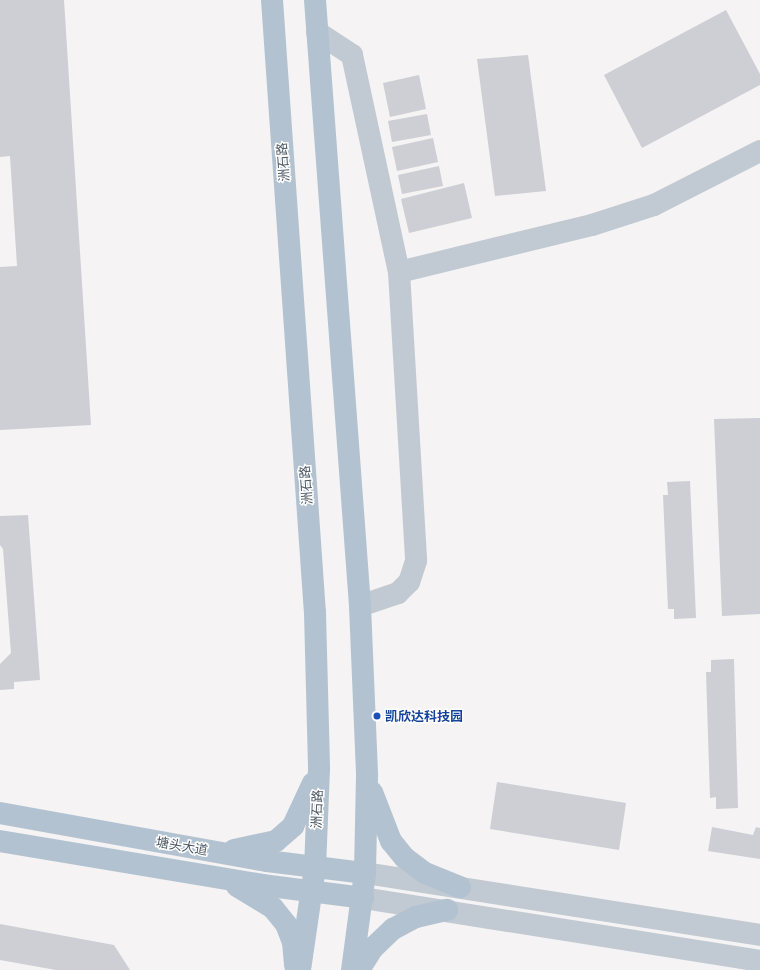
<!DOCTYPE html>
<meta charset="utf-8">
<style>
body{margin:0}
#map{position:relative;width:760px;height:970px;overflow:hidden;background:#f5f3f3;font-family:"Exo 2","Noto Sans SC",sans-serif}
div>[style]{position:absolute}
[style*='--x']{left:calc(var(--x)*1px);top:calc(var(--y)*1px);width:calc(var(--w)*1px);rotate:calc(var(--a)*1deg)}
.building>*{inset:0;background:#cdcfd5}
.minor>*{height:22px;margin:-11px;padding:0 11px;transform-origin:11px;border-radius:11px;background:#c1cad2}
.major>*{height:22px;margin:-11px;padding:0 11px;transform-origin:11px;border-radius:11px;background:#b3c2d1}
.dots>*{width:11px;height:11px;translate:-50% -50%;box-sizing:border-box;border:2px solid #fff;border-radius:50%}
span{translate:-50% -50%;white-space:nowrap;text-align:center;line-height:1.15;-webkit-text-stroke:3px #fff;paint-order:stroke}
.street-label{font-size:13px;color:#4a5661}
.transit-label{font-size:13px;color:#164399;font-weight:700}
.left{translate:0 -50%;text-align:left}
</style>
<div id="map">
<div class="building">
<i style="clip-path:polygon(0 0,64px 0,91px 425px,0 430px,0 267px,17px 266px,10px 156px,0 157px)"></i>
<i style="clip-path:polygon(726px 10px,760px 74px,760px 85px,642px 148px,604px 75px)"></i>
<i style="clip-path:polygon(528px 55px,546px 191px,495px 196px,477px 59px)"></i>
<i style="clip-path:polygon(419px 75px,426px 109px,390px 117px,383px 83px)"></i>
<i style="clip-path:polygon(427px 114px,431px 135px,392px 142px,388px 121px)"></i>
<i style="clip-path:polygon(433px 138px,438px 162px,397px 171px,392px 147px)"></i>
<i style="clip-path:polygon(439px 166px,443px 186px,402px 194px,398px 175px)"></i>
<i style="clip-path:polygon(464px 183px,472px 218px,409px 233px,401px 199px)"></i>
<i style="clip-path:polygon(760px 418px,760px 614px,722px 616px,714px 419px)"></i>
<i style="clip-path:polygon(690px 481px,696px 618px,674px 619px,674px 609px,668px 609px,663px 495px,668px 495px,667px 482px)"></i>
<i style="clip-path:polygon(28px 515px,40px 680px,14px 682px,14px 689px,0 690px,0 664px,11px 653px,3px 549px,0 545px,0 516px)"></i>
<i style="clip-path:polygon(734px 659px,738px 808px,716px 809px,716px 797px,710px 798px,706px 672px,711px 672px,711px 660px)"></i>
<i style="clip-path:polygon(497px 782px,626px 803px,619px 850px,490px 829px)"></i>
<i style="clip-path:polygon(712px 827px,753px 835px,756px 827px,760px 828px,760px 859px,708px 851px)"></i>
<i style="clip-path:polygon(0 924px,114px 945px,130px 970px,56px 970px,0 960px)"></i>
</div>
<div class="minor">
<i style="--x:317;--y:32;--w:42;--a:33.3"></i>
<i style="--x:352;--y:55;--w:222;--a:77.8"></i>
<i style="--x:399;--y:272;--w:289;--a:86.6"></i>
<i style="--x:416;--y:561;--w:22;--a:108"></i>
<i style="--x:409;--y:582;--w:16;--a:135"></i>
<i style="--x:398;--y:593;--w:40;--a:161.1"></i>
<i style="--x:399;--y:272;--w:199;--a:-13.7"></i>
<i style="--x:592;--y:225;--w:65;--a:-17.9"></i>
<i style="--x:654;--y:205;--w:119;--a:-27"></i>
<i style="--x:365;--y:873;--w:400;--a:8.9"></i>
<i style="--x:363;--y:898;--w:402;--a:9"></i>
</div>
<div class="major">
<i style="--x:272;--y:0;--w:615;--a:85.99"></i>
<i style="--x:315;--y:613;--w:156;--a:88.5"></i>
<i style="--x:319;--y:769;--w:98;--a:92.3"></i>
<i style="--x:315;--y:867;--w:104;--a:98.3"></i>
<i style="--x:315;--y:0;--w:608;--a:85.75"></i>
<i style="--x:360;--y:606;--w:170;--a:87.6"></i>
<i style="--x:367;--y:776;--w:97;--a:91.2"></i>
<i style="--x:365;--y:873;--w:98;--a:97.6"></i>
<i style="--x:372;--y:792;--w:53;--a:68.8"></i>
<i style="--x:391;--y:841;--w:22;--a:51"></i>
<i style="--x:405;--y:858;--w:25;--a:37"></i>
<i style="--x:425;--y:873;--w:38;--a:22"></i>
<i style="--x:0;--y:813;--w:271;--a:10.2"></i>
<i style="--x:267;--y:861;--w:99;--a:7"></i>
<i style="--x:0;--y:841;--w:266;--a:9.5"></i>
<i style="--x:262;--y:885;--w:102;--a:7.3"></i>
<i style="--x:234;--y:850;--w:43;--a:-12.1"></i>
<i style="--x:276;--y:841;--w:23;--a:-41"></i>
<i style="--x:293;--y:826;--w:47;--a:-65.1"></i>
<i style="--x:237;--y:886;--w:42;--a:31.4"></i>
<i style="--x:273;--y:908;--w:21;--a:51"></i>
<i style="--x:286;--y:924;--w:19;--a:69"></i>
<i style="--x:293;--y:942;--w:23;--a:85"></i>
<i style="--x:359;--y:970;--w:26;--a:-58"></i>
<i style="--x:373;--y:948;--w:28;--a:-44"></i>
<i style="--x:393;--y:929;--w:26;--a:-28"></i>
<i style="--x:416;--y:917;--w:32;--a:-13"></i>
</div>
<div class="dots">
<i style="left:377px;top:716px;background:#1a4fb4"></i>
</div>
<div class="street-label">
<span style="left:283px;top:162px;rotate:-94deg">洲石路</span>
<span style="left:306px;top:485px;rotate:-94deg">洲石路</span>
<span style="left:317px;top:809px;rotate:-88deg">洲石路</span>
<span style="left:182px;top:846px;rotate:10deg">塘头大道</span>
</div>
<div class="transit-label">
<span class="left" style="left:385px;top:716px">凯欣达科技园</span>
</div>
</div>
